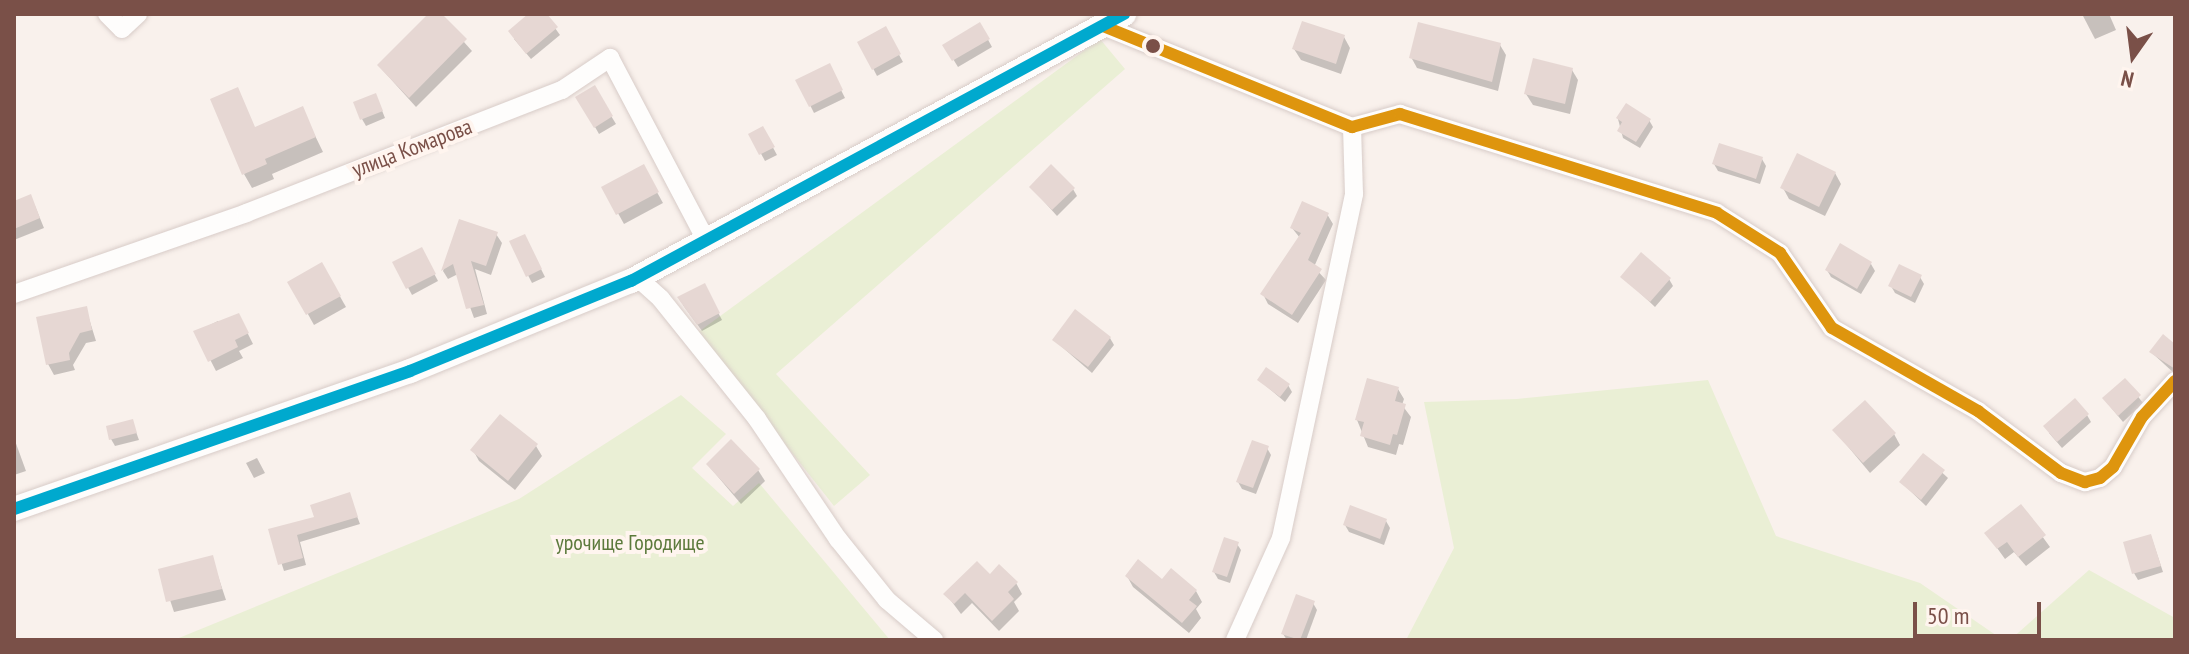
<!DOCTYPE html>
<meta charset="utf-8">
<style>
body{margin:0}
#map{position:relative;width:2189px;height:654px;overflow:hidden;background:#f9f1ec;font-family:"PT Sans Narrow",sans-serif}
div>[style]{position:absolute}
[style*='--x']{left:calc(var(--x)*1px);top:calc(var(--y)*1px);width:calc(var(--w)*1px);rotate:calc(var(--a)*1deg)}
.green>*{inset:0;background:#eaefd5}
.shadow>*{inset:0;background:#0003}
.building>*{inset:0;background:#e6d7d3}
.roads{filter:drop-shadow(0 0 2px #d8ccc8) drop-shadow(0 0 2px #d8ccc8)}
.street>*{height:18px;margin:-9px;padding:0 9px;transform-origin:9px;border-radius:9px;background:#fefdfc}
.secondary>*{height:24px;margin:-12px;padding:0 12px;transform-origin:12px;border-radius:12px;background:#fefdfc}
.bus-1>*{height:12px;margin:-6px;padding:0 6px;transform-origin:6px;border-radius:6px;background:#de950e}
.bus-2>*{height:12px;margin:-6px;padding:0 6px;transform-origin:6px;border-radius:6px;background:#00a9ce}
.dots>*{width:22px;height:22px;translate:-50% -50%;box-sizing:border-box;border:4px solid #fff5ef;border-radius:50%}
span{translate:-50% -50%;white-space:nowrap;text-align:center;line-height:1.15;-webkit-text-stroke:8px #fff5ef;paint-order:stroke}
.street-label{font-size:22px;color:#7a5048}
.park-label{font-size:22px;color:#5c7a3c}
.frame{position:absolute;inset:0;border:16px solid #7a5048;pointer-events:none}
.north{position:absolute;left:2093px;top:16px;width:80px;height:80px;-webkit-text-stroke:6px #fff5ef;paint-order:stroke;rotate:194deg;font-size:22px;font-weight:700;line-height:32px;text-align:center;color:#7a5048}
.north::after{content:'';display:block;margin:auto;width:28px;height:36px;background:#7a5048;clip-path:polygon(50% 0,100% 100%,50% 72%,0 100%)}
.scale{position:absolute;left:1913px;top:602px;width:128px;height:36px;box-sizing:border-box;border:4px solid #7a5048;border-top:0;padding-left:10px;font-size:24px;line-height:28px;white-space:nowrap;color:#7a5048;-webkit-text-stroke:6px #fff5ef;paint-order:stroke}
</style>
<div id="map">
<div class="green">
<i style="clip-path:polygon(1100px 39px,1125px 69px,776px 374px,870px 475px,834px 506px,697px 333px)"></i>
<i style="clip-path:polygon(1708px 380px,1776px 536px,1920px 583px,2003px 640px,1406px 640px,1454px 548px,1424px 402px,1517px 399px)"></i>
<i style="clip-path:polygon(681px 395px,726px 434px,692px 468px,733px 506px,759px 483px,890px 640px,174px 640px,519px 499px)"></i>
<i style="clip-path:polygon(2089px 570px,2175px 618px,2175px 640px,2010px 640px)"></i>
</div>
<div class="shadow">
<i style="clip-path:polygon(431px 14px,439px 14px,472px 51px,416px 107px,379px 66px)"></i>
<i style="clip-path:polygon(532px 14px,545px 14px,560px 35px,531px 59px,514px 39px)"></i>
<i style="clip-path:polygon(2082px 14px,2109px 14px,2116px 30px,2095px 39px)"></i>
<i style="clip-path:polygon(980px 25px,992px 47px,958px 67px,945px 46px)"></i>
<i style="clip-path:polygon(885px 29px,903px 62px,877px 76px,860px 43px)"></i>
<i style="clip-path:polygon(1344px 37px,1350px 48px,1341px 74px,1301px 60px,1294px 49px)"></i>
<i style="clip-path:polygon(1500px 45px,1506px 55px,1498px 91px,1417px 68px,1411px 57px)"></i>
<i style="clip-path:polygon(829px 66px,845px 98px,814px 113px,798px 81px)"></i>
<i style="clip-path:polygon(1572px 70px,1578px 80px,1570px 114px,1533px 105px,1526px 94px)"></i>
<i style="clip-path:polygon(594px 88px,616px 124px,599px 134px,578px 97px)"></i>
<i style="clip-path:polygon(379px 103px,385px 118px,366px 126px,362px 119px)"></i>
<i style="clip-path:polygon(302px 109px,323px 152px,272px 174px,274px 179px,252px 188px,244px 174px,255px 128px)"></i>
<i style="clip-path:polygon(1618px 119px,1649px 120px,1653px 127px,1640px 148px,1623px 138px)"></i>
<i style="clip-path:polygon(763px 129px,777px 155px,765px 161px,751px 135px)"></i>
<i style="clip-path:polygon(1762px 159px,1766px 166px,1760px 184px,1718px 171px,1714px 164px)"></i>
<i style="clip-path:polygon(643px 167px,663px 203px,624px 224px,604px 188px)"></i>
<i style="clip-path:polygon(1835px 173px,1841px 184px,1825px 216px,1789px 199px,1783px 188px)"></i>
<i style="clip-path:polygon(1031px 187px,1073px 189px,1077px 196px,1057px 216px)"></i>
<i style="clip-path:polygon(14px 196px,17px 202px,35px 206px,44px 228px,14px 240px)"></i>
<i style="clip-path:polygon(1327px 214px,1333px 224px,1314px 267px,1326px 280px,1298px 323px,1268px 304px,1263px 294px,1300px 238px,1292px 228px)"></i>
<i style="clip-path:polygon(460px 221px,496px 234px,502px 243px,491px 275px,475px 269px,487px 314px,474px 318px,458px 274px,448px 279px,443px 271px)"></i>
<i style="clip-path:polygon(511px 242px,528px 243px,545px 277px,532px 283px)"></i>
<i style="clip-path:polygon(421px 249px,438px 281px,412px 295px,395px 263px)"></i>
<i style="clip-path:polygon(1871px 264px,1875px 271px,1861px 294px,1831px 277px,1827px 270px)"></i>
<i style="clip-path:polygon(322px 265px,346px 307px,314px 325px,290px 282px)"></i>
<i style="clip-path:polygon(1623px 277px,1669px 279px,1673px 286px,1655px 307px)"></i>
<i style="clip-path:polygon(1920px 277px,1924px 284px,1915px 303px,1895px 293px,1891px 286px)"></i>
<i style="clip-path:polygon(704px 286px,722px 320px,702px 331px,683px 305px)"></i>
<i style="clip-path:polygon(86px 309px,96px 341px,86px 343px,73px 365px,75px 370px,54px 375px,48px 364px)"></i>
<i style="clip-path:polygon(218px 321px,220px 324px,244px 326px,253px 344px,239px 351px,243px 358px,216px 371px,196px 332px)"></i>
<i style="clip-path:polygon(1110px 338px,1114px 345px,1092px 373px,1054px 340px)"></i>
<i style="clip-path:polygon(2175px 346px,2175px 374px,2151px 352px)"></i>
<i style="clip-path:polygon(1259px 380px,1288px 385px,1292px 392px,1285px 402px)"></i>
<i style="clip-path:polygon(2125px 380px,2143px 403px,2123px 422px,2104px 399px)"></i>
<i style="clip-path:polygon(1398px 389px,1404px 399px,1402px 405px,1411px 417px,1403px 445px,1399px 444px,1396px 455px,1368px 447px,1357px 420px)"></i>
<i style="clip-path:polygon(2087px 415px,2091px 422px,2062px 448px,2049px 433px)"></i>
<i style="clip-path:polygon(132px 421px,139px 440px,115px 446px,111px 439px)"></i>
<i style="clip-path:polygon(1835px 431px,1894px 434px,1900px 445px,1870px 473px)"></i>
<i style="clip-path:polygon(14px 438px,26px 471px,14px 475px)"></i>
<i style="clip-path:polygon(536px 446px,542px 456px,515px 490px,479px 461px,473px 450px)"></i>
<i style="clip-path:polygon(1267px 448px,1271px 455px,1256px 494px,1242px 489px,1238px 482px)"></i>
<i style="clip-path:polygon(1924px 456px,1948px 478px,1926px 506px,1902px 483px)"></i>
<i style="clip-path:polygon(257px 458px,265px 473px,254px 478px,246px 463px)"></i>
<i style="clip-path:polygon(708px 465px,758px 470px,765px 481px,741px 504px)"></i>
<i style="clip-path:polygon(349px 495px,360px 524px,300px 542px,306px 565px,284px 571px,271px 531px,316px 518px)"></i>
<i style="clip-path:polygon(2021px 507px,2050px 547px,2026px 566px,2014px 552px,2005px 559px,1987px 534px)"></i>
<i style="clip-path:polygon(1386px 521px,1390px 528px,1384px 545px,1349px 532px,1345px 525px)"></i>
<i style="clip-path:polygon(2151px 536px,2163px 572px,2138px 580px,2134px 573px)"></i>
<i style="clip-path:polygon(1237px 544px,1241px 550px,1230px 583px,1218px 579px,1214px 572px)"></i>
<i style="clip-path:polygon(212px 558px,226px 600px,174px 612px,160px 570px)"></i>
<i style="clip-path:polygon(1127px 576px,1196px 591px,1202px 602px,1196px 609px,1201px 618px,1189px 633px,1133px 587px)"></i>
<i style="clip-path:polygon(990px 577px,1016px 583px,1022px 594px,1014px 602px,1019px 611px,999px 631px,972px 603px,961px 614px,946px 594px)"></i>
<i style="clip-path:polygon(1313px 603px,1317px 610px,1306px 640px,1287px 640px,1283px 634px)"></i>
</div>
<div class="building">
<i style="clip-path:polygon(428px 14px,442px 14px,467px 39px,409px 98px,377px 65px)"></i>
<i style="clip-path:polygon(528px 14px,547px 14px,558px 27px,526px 54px,508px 31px)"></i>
<i style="clip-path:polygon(1302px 21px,1345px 35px,1336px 64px,1292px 49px)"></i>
<i style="clip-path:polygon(980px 22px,990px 39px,952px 61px,942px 45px)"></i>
<i style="clip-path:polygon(1418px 22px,1501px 43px,1492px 82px,1409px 58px)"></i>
<i style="clip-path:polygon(886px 26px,901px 54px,872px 70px,857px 42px)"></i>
<i style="clip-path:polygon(1533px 58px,1573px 68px,1565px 104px,1524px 94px)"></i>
<i style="clip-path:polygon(830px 63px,843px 90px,809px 107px,795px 80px)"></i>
<i style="clip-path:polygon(595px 85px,613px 116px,594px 128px,575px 97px)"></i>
<i style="clip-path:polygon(238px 87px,255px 127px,303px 106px,316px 137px,265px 159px,267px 164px,242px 175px,210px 99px)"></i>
<i style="clip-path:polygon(376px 93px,383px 111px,360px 120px,353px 102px)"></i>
<i style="clip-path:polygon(1626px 103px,1651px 119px,1636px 142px,1617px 131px,1622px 122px,1616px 118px)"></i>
<i style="clip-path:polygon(763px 126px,775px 147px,759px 155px,748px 134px)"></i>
<i style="clip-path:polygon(1719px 143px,1763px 157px,1756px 179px,1712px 164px)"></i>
<i style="clip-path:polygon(1797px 153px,1836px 172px,1819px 207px,1780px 188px)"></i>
<i style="clip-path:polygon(644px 164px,659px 192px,616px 215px,601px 187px)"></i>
<i style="clip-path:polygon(1051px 164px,1075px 188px,1052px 210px,1029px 187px)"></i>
<i style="clip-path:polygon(31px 194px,40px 218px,14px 229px,14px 201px)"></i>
<i style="clip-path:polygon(1302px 201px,1329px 213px,1308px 260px,1322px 269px,1292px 315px,1260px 294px,1301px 233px,1290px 228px)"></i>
<i style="clip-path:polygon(459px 219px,498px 232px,486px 266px,471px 261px,484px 305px,466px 309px,453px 264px,441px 271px)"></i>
<i style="clip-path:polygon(525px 234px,542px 269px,526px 277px,509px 241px)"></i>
<i style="clip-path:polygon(1840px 243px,1872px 262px,1857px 289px,1825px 270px)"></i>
<i style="clip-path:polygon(422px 247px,436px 274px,406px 289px,392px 262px)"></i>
<i style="clip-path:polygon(1641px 252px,1671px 278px,1650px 302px,1620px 277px)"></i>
<i style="clip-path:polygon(322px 262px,341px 296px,306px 315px,287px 282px)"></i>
<i style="clip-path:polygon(1899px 264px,1922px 275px,1911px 297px,1888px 286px)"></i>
<i style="clip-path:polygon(705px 283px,720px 313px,697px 325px,677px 297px)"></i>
<i style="clip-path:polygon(87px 306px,92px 330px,80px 333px,69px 353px,70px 360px,46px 365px,36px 317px)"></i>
<i style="clip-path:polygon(1075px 309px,1111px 337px,1088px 367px,1052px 340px)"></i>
<i style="clip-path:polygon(239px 313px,249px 333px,235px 340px,238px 347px,208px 362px,193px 331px)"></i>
<i style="clip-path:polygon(2163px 334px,2175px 344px,2175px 369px,2149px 352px)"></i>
<i style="clip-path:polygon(1266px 367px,1290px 384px,1280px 397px,1257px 380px)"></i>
<i style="clip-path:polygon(1367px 378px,1399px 387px,1395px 401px,1406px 404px,1397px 435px,1393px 434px,1390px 445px,1360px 436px,1364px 422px,1355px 420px)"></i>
<i style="clip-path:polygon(2125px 378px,2141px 395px,2118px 416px,2102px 398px)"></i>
<i style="clip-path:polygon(2075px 398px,2089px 414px,2057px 442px,2043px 426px)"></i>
<i style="clip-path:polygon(1865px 400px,1896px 433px,1863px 463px,1832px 430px)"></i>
<i style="clip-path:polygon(500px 414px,538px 444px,508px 481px,470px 450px)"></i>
<i style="clip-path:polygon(133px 419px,137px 433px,109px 440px,106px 426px)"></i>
<i style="clip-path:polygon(731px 439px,760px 469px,734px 494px,706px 464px)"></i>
<i style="clip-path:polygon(1252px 440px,1269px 446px,1253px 488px,1236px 482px)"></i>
<i style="clip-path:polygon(1923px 453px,1945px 470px,1921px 500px,1899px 482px)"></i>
<i style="clip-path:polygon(350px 492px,358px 517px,297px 535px,303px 558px,278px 565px,268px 529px,314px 517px,310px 505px)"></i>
<i style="clip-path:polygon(2021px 504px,2046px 535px,2018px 557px,2007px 542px,1997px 549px,1984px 533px)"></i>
<i style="clip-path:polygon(1350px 505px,1387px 519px,1380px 539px,1343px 525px)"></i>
<i style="clip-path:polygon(2151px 534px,2161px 566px,2132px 574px,2123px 542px)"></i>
<i style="clip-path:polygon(1224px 537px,1239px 542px,1227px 577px,1212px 572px)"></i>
<i style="clip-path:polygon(213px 555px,222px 589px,166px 602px,158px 569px)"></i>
<i style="clip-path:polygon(1138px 559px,1162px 579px,1171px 568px,1197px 590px,1189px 600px,1197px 606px,1182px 623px,1125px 576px)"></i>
<i style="clip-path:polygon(977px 561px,990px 574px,999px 564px,1018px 582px,1008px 592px,1014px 599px,992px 621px,965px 593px,954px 604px,943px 594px)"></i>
<i style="clip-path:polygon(1296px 594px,1315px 601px,1300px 640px,1281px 634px)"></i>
</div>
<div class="roads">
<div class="street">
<i style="--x:107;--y:14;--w:21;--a:45"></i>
<i style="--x:122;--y:29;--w:22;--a:-43"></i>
<i style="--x:1103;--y:26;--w:269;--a:22.1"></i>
<i style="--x:1352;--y:127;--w:50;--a:-15.2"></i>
<i style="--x:1400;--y:114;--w:332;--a:17.3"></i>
<i style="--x:1717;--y:213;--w:75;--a:32.4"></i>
<i style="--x:1780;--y:253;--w:91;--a:55.3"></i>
<i style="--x:1832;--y:328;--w:168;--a:29.6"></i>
<i style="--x:1978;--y:411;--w:104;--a:36.8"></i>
<i style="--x:2061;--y:473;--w:26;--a:21"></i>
<i style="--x:2085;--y:482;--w:16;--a:-15"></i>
<i style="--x:2100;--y:478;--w:17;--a:-40"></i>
<i style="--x:2113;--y:467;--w:58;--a:-59.9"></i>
<i style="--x:2142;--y:417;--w:49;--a:-47.5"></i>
<i style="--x:638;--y:278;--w:31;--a:42"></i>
<i style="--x:661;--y:299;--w:154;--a:51.3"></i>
<i style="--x:757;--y:419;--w:145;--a:56"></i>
<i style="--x:838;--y:539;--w:78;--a:51.2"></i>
<i style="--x:887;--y:600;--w:62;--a:40.4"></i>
<i style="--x:14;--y:294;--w:246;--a:-19.2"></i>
<i style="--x:246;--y:213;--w:339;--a:-21.3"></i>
<i style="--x:562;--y:90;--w:58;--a:-33.7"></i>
<i style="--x:610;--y:58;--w:206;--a:62.2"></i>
<i style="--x:1235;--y:640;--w:112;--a:-65.7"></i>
<i style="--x:1281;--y:538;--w:352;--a:-78"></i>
<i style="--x:1354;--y:194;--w:67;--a:-91.7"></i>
</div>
<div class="secondary">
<i style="--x:14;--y:509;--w:419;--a:-19.2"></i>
<i style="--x:410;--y:371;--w:239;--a:-22.2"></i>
<i style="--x:631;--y:281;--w:561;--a:-28.44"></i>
</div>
</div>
<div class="bus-1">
<i style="--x:1103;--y:26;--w:269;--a:22.1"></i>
<i style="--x:1352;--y:127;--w:50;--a:-15.2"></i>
<i style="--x:1400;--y:114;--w:332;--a:17.3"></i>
<i style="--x:1717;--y:213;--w:75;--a:32.4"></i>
<i style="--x:1780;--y:253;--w:91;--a:55.3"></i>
<i style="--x:1832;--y:328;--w:168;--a:29.6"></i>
<i style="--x:1978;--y:411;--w:104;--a:36.8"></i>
<i style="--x:2061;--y:473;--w:26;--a:21"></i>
<i style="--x:2085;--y:482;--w:16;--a:-15"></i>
<i style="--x:2100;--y:478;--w:17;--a:-40"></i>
<i style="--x:2113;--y:467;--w:58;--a:-59.9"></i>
<i style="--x:2142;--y:417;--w:49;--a:-47.5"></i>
</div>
<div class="bus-2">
<i style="--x:14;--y:509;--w:419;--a:-19.2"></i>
<i style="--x:410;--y:371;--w:239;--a:-22.2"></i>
<i style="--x:631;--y:281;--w:561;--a:-28.44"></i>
</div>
<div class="dots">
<i style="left:1153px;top:46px;background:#7a5048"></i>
</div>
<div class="street-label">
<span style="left:412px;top:148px;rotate:-21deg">улица Комарова</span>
</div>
<div class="park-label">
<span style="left:630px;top:543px">урочище Городище</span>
</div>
<div class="frame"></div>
<div class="north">N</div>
<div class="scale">50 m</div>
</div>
